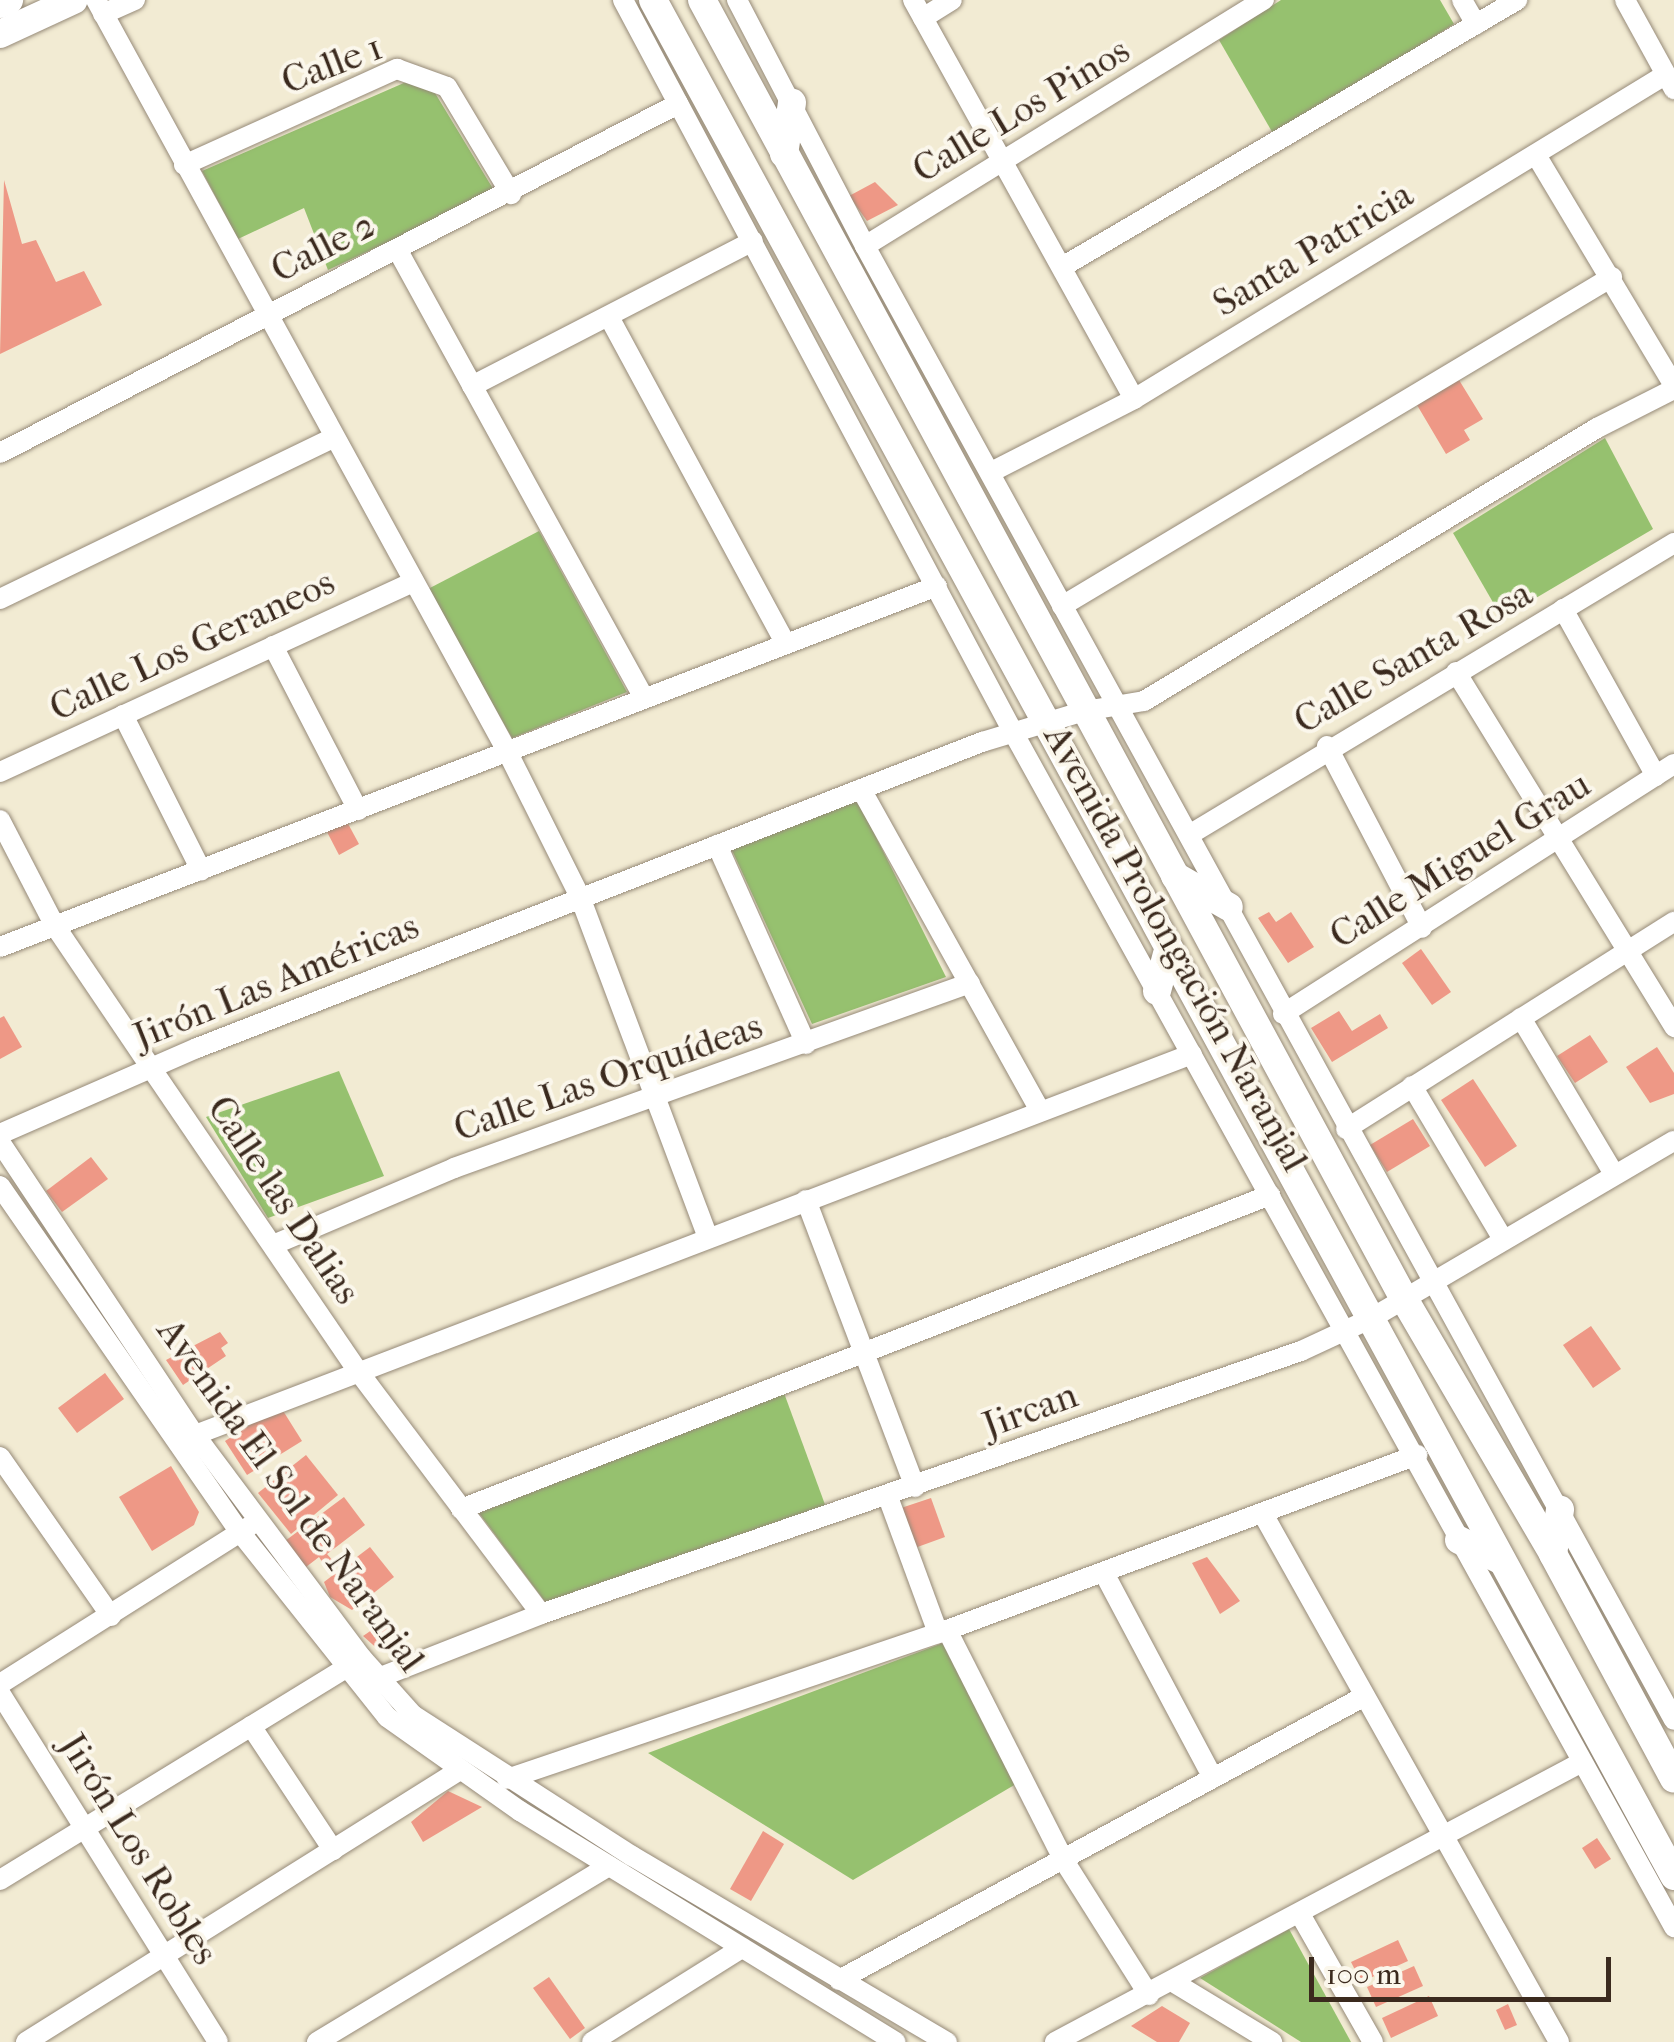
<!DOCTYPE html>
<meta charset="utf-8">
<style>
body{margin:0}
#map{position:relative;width:1674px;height:2042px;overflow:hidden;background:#f2ebd3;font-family:"IM FELL French Canon",serif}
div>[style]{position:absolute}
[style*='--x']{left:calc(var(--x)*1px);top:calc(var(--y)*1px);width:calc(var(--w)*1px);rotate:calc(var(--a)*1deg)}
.green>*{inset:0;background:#96c16f}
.building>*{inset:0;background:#ee9886}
.roads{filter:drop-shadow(0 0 2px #968a78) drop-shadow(0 0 2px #968a78)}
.minor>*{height:20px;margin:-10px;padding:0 10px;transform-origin:10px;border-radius:10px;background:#fff}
.major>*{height:28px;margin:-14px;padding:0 14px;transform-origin:14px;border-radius:14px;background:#fff}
span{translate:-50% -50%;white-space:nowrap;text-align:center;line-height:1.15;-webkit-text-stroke:8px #fbf7ec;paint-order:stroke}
.street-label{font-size:38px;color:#3b2a1e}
.scale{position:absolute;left:1309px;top:1957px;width:302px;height:45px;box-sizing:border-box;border:5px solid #3b2a1e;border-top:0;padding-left:12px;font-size:30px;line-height:35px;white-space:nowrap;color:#3b2a1e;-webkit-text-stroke:8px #fbf7ec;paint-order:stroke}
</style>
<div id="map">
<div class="green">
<i style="clip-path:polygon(1281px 0,1440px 0,1454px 24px,1275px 137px,1219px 40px)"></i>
<i style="clip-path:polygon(413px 79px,435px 93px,495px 192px,328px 270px,304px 208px,238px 239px,202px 171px)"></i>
<i style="clip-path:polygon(1605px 438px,1653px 529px,1502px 618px,1453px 533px)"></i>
<i style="clip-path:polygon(539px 531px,627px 692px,512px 738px,428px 589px)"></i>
<i style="clip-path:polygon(857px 799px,946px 977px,812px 1024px,730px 846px)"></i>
<i style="clip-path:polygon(339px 1071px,384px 1176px,268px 1218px,206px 1117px)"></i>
<i style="clip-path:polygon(784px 1393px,827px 1510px,546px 1603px,479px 1513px)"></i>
<i style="clip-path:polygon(943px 1643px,1016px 1784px,853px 1880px,648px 1753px)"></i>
<i style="clip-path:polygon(1289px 1929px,1351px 2042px,1301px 2042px,1200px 1978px)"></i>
</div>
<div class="building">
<i style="clip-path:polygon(4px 180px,22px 244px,36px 240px,56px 282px,84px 271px,102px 305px,0 354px)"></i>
<i style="clip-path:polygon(875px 182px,898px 205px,867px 221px,849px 196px)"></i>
<i style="clip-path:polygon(1459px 380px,1483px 419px,1464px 430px,1470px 440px,1446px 454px,1417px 405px)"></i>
<i style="clip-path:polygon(346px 820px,359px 844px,339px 855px,326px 830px)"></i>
<i style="clip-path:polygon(1269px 912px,1276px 922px,1291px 912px,1314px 947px,1288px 963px,1258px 918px)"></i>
<i style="clip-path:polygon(1421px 949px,1451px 992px,1432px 1005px,1402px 963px)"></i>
<i style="clip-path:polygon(1339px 1011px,1352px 1031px,1380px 1014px,1388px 1028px,1332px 1062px,1311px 1028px)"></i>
<i style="clip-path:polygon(4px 1016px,22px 1047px,0 1059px,0 1018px)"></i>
<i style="clip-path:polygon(1590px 1035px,1608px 1062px,1575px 1083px,1557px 1056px)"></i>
<i style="clip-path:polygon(1657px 1047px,1674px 1073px,1674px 1094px,1650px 1103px,1626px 1067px)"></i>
<i style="clip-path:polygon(1473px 1079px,1517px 1146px,1485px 1167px,1441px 1100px)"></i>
<i style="clip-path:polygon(1413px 1119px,1430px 1146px,1387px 1172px,1370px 1145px)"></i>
<i style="clip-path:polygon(91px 1157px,108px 1179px,62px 1212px,46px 1191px)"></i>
<i style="clip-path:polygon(1591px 1326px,1621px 1369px,1593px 1388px,1563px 1345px)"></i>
<i style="clip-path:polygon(220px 1332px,228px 1343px,221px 1348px,226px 1356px,183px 1385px,166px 1360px)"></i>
<i style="clip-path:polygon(105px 1373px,124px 1399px,77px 1433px,58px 1408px)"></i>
<i style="clip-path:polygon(280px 1406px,302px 1441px,247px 1475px,225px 1441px)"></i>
<i style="clip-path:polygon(306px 1455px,338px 1495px,291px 1534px,258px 1493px)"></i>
<i style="clip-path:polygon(171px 1466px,199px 1512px,194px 1525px,152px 1551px,119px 1497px)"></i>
<i style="clip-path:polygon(344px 1497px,365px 1525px,327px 1554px,334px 1562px,326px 1568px,319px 1557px,306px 1567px,285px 1541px)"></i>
<i style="clip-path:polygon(931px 1498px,945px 1537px,912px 1549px,898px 1509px)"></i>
<i style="clip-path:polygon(370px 1547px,394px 1577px,352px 1610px,330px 1597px,324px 1582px)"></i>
<i style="clip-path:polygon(1207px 1557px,1240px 1601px,1220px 1614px,1192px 1563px)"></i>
<i style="clip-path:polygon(388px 1619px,405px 1643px,381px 1652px,363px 1636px)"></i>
<i style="clip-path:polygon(448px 1791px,482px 1807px,423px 1842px,411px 1822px)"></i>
<i style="clip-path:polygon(763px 1831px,784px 1844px,751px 1901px,730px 1889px)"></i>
<i style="clip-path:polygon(1597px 1838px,1611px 1859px,1595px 1869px,1582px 1848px)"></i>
<i style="clip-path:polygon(1398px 1940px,1408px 1961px,1361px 1982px,1351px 1962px)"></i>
<i style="clip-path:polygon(1414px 1966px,1423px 1986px,1376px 2007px,1367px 1987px)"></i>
<i style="clip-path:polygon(549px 1977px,585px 2028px,570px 2039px,533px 1988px)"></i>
<i style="clip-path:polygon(1429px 1996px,1438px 2016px,1391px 2038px,1382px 2018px)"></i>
<i style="clip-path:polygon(1508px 2004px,1517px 2025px,1505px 2030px,1496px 2010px)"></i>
<i style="clip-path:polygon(1162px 2006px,1190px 2023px,1179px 2042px,1157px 2042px,1131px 2026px)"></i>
</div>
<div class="roads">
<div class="minor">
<i style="--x:96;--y:0;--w:858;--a:61.31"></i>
<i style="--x:508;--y:753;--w:161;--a:63.4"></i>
<i style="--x:580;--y:897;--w:363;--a:69.4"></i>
<i style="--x:623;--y:0;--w:829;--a:61.95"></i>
<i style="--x:1013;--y:732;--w:1366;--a:61.05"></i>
<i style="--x:737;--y:0;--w:277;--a:62.5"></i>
<i style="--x:865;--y:246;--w:1681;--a:61.24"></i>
<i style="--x:913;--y:0;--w:456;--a:61"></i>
<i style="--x:1462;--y:0;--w:28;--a:60"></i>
<i style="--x:1625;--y:0;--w:102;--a:61.2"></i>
<i style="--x:103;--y:14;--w:35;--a:-24"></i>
<i style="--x:923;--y:18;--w:34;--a:-32"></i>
<i style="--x:1536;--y:155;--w:269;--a:59.1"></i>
<i style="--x:184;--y:165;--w:234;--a:-24.3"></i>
<i style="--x:397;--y:69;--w:53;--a:19.8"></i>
<i style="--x:447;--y:87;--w:125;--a:59.1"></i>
<i style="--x:865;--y:246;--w:469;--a:-31.7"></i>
<i style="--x:397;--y:249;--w:512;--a:61.18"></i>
<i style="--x:1062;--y:267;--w:528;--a:-30.4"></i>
<i style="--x:609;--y:317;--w:370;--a:61.6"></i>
<i style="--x:472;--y:386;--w:316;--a:-27.3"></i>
<i style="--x:0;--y:453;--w:763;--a:-27.24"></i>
<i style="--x:991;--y:472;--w:161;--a:-27"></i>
<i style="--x:1134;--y:399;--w:622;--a:-31.39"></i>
<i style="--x:0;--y:599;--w:368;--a:-25.8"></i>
<i style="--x:1062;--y:606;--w:641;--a:-30.89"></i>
<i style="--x:1563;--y:609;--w:191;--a:60.9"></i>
<i style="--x:273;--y:646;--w:185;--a:62.6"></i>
<i style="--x:1456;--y:672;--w:417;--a:58.4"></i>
<i style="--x:123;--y:715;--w:174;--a:63.3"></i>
<i style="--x:1327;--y:746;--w:205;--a:62.4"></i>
<i style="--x:0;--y:772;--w:455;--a:-24.7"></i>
<i style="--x:861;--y:789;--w:368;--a:60.9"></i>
<i style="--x:0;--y:820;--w:119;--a:62.6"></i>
<i style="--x:55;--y:926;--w:171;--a:55.9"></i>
<i style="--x:151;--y:1068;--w:367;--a:55.7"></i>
<i style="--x:358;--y:1371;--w:304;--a:53"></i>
<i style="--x:1189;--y:835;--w:566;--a:-31.05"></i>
<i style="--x:717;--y:845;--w:218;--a:65.9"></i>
<i style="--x:0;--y:947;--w:1004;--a:-21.07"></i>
<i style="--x:1283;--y:1014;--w:464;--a:-32.6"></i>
<i style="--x:1521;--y:1018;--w:182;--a:59.2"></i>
<i style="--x:1412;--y:1086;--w:174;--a:59.3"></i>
<i style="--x:1346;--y:1129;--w:388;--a:-32.3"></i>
<i style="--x:0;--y:1134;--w:215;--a:-23.6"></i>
<i style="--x:197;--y:1048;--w:843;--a:-21.3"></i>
<i style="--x:982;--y:742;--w:108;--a:-16.8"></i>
<i style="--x:1085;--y:711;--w:60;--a:-9.6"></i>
<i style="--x:1144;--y:701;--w:529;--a:-31.08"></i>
<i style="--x:1597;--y:428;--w:86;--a:-26.9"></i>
<i style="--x:0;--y:1142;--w:352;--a:56.4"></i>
<i style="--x:195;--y:1435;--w:279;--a:53.2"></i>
<i style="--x:362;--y:1658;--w:76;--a:48.2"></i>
<i style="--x:413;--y:1715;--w:260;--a:32.8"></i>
<i style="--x:632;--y:1856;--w:366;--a:30.6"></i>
<i style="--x:0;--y:1186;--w:421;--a:55.3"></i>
<i style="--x:240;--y:1532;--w:236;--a:51.5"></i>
<i style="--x:387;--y:1717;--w:163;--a:35.3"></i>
<i style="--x:520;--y:1811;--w:441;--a:31.6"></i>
<i style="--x:806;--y:1200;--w:307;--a:69.2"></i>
<i style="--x:273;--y:1245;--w:197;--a:-23"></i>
<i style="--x:454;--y:1168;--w:548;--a:-19.72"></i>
<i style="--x:195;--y:1435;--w:1067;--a:-20.91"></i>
<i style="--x:0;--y:1457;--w:194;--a:55.1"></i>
<i style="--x:888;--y:1497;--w:145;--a:69.8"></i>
<i style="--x:461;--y:1509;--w:868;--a:-21.21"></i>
<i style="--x:1263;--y:1514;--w:605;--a:60.72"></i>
<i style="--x:1104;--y:1573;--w:232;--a:62"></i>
<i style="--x:947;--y:1630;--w:257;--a:63.1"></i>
<i style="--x:1063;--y:1859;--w:161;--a:57.7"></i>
<i style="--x:378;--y:1678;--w:175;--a:-21.4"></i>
<i style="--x:541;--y:1614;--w:804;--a:-19.09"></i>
<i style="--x:1301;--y:1351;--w:76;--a:-24.9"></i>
<i style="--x:1370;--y:1319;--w:352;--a:-30.4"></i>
<i style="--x:0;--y:1684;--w:294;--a:-32.3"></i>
<i style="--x:0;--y:1693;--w:411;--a:58"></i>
<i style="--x:251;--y:1726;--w:149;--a:56.5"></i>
<i style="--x:507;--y:1779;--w:465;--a:-18.7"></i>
<i style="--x:947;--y:1630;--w:502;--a:-20.42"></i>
<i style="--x:0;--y:1880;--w:409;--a:-31.5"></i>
<i style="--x:1300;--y:1914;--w:147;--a:60.3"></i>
<i style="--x:839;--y:1980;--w:596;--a:-28.37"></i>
<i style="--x:1173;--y:1982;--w:116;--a:31.2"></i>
<i style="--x:26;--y:2042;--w:512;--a:-32.08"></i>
<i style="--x:317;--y:2042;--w:341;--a:-31.1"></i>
<i style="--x:592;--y:2042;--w:177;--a:-32.1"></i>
<i style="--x:1055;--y:2042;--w:597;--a:-27.98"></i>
</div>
<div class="major">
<i style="--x:653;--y:0;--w:2136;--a:61.44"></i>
<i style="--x:702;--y:0;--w:1474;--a:61.61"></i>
<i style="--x:1403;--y:1297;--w:298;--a:59.7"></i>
<i style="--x:1553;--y:1554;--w:255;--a:61.7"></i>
<i style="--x:0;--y:4;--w:10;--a:-24"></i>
<i style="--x:0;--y:34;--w:81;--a:-24.7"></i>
<i style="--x:784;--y:154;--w:52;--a:-81.1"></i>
<i style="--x:1175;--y:876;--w:62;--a:29.9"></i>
<i style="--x:1157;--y:991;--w:38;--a:-75"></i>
<i style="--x:1459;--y:1540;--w:48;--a:26"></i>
<i style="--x:1553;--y:1554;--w:45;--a:-81"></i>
</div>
</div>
<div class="street-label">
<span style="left:332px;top:64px;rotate:-21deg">Calle 1</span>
<span style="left:1021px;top:110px;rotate:-31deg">Calle Los Pinos</span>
<span style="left:323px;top:247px;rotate:-27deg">Calle 2</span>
<span style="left:1313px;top:249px;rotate:-31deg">Santa Patricia</span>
<span style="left:192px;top:645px;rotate:-25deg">Calle Los Geraneos</span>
<span style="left:1413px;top:657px;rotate:-30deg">Calle Santa Rosa</span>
<span style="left:1460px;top:860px;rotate:-32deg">Calle Miguel Grau</span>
<span style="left:1176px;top:948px;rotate:61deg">Avenida Prolongación Naranjal</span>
<span style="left:276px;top:981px;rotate:-22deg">Jirón Las Américas</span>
<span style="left:608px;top:1077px;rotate:-19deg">Calle Las Orquídeas</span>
<span style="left:284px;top:1200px;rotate:56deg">Calle las Dalias</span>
<span style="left:1030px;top:1410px;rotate:-20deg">Jircan</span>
<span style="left:291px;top:1495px;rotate:54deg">Avenida El Sol de Naranjal</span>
<span style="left:139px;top:1849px;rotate:58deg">Jirón Los Robles</span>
</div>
<div class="scale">100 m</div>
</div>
